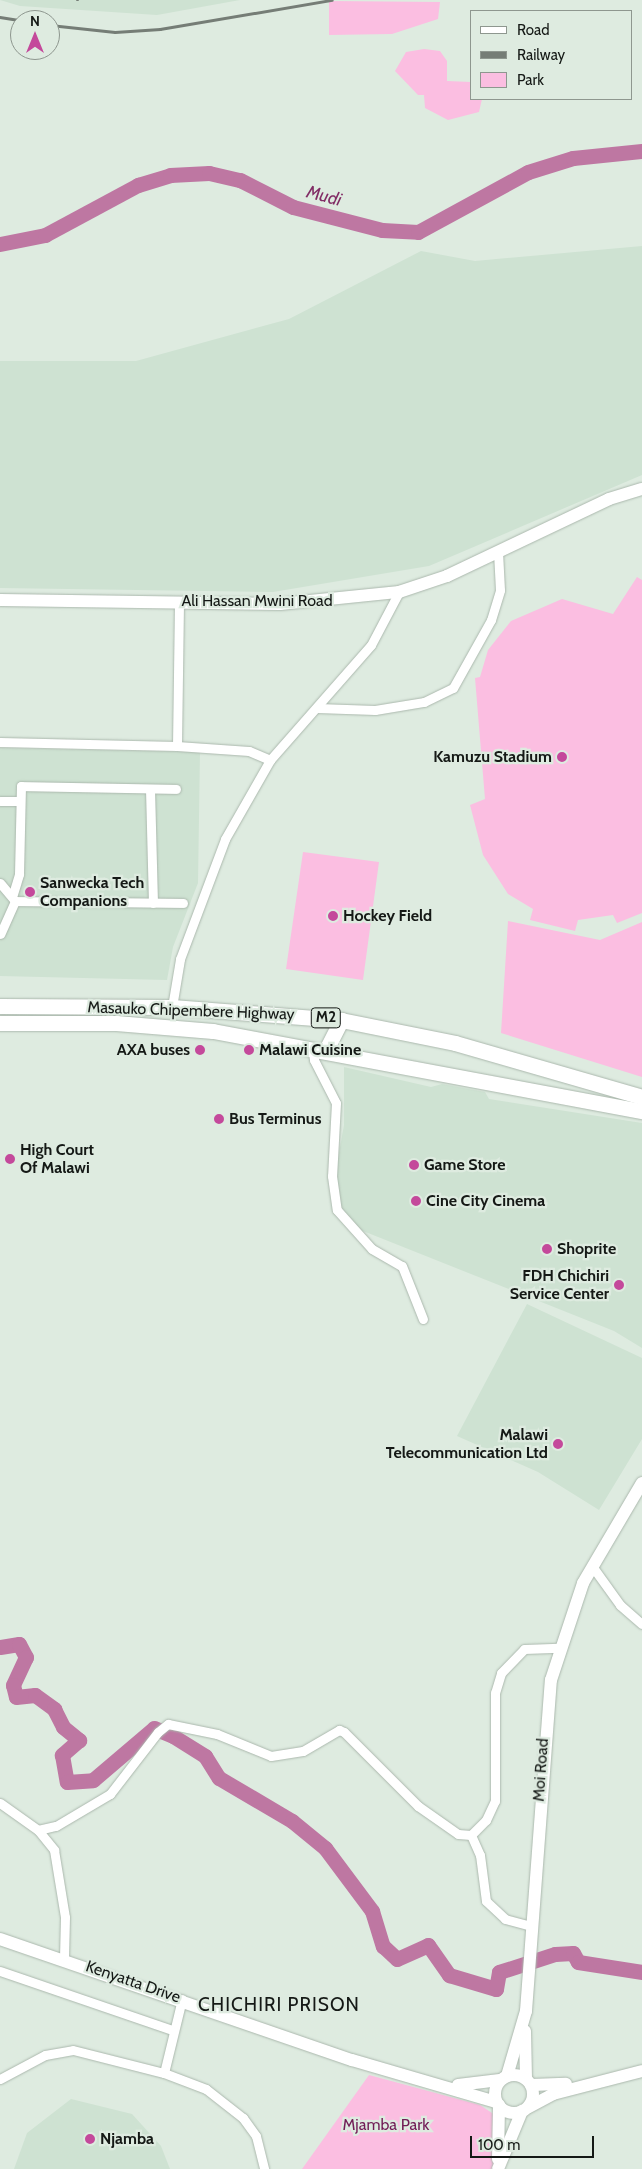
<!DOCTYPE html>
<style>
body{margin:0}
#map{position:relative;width:642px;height:2169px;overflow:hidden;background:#deebe0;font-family:Cabin,sans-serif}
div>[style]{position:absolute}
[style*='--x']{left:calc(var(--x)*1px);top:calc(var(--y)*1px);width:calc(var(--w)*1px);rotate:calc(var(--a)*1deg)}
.built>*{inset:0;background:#cee2d2}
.green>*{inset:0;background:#fbbee1}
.river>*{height:15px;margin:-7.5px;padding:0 7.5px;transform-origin:7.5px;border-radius:7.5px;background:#be77a2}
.roads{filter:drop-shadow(0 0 1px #abb8ad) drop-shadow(0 0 1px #abb8ad)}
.minor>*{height:9px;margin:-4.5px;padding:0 4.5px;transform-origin:4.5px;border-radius:4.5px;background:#fff}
.secondary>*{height:12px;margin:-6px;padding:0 6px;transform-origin:6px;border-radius:6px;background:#fff}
.secondary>.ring{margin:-6px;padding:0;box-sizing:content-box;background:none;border:12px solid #fff;border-radius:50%}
.trunk>*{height:15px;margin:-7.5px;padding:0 7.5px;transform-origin:7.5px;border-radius:7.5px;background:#fff}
.rail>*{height:2.5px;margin:-1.25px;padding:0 1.25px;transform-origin:1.25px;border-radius:1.25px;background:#757d76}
.dots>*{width:14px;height:14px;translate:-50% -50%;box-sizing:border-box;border:2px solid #deebe0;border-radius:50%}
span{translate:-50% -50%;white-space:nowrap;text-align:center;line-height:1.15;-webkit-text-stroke:4.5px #deebe0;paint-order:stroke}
.shield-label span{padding:1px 4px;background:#deebe0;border:1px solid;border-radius:4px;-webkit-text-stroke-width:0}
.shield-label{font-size:15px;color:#151916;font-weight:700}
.street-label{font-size:16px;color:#151916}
.poi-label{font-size:16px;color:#151916;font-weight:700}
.right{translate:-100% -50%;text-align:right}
.left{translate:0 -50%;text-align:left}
.park-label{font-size:16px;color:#711c56}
.water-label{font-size:18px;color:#812c65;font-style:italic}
.quarter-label{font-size:19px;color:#151916;letter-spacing:1px}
.legend{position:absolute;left:470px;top:10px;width:162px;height:90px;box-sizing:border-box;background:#deebe0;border:1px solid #8e978f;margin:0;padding:6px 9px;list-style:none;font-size:15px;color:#151916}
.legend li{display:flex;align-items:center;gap:10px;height:25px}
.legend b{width:25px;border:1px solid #8e978f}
.north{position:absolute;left:10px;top:10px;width:50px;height:50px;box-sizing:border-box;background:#deebe0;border:1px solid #8e978f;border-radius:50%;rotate:0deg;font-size:14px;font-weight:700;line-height:20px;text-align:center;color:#151916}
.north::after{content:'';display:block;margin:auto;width:18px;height:22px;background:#c4499b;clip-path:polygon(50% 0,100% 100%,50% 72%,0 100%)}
.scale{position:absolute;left:470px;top:2136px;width:124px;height:22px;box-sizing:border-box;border:2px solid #151916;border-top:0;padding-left:6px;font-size:15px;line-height:18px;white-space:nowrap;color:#151916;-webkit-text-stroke:4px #deebe0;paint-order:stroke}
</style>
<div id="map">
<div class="built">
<i style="clip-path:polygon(0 0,240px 0,157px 15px,20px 6px)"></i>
<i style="clip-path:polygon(642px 246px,642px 475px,429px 566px,273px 592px,0 588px,0 361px,136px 361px,289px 319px,421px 251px,475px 261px)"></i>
<i style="clip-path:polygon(0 748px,200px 752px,198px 883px,173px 947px,167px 980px,0 976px)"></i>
<i style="clip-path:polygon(344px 1067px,431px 1087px,442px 1084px,485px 1092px,489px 1099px,642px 1123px,642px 1348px,614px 1331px,353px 1227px,338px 1200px,335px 1175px,344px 1125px)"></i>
<i style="clip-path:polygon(527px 1304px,642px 1358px,642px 1439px,599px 1510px,538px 1472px,457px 1436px)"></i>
<i style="clip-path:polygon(71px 2099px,132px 2114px,161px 2146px,170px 2169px,14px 2169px,27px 2133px)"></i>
</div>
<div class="green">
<i style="clip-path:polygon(329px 1px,440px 2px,438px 19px,392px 34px,329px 35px)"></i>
<i style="clip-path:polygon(424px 49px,440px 51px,447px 61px,447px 81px,471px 82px,471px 99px,482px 99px,479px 112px,448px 120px,425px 108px,424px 95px,418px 95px,395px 71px,406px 52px)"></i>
<i style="clip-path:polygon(637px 577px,642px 580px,642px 913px,617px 923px,613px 915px,578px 920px,575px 931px,530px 920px,533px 909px,508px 894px,483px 855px,470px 805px,485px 799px,475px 678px,480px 677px,488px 650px,511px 621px,562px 599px,613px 614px)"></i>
<i style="clip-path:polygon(303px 852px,379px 862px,363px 980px,286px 969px)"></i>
<i style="clip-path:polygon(508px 921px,600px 940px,642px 922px,642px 1077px,501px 1033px)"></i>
<i style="clip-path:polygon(369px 2075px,480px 2105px,495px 2115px,501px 2169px,302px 2169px)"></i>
</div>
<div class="river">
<i style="--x:0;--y:244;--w:46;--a:-11.3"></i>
<i style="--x:45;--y:235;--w:106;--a:-28.3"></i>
<i style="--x:138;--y:185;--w:34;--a:-17"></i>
<i style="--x:170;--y:175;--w:39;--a:-3"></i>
<i style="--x:209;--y:173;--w:32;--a:13"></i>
<i style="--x:240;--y:180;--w:59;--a:27"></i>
<i style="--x:293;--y:207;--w:92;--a:14.5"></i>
<i style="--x:382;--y:230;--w:36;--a:3"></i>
<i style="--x:418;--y:232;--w:125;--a:-28.6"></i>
<i style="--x:528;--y:172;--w:47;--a:-17.3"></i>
<i style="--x:573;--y:158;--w:69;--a:-5.8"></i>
<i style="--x:0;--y:1647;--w:19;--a:-9"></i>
<i style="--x:19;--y:1644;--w:15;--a:62"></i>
<i style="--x:26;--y:1657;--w:31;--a:115"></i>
<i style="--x:13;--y:1685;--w:12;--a:76"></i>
<i style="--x:16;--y:1697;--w:19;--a:-6"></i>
<i style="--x:35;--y:1695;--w:24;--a:36"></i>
<i style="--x:54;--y:1709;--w:20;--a:63"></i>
<i style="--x:63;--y:1727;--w:21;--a:39"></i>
<i style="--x:79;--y:1740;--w:23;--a:139"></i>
<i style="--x:62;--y:1755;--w:27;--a:80"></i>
<i style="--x:67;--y:1782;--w:26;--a:-4"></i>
<i style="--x:93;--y:1780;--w:80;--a:-40.4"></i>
<i style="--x:154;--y:1728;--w:21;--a:23"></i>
<i style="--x:173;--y:1736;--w:38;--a:32"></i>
<i style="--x:205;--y:1756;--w:26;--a:58"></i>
<i style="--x:219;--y:1778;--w:85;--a:30.5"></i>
<i style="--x:292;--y:1821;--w:43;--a:39.3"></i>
<i style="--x:325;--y:1848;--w:79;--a:53.3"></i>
<i style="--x:372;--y:1911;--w:37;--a:73"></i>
<i style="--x:383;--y:1946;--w:19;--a:43"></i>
<i style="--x:397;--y:1959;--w:34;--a:-24"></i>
<i style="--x:428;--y:1945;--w:37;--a:55"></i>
<i style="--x:449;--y:1975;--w:49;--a:16.6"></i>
<i style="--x:496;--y:1989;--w:17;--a:-80"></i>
<i style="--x:499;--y:1972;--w:59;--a:-17.8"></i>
<i style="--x:555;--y:1954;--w:18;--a:-3"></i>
<i style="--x:573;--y:1953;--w:10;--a:61"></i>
<i style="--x:578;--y:1962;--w:65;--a:8.9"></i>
</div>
<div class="roads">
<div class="minor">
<i style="--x:317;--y:708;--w:58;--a:2"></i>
<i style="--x:375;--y:710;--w:50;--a:-9.3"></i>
<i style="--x:424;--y:702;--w:32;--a:-26"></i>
<i style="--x:453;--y:688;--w:78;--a:-60.8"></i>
<i style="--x:491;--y:620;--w:31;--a:-73"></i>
<i style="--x:500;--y:590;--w:39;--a:-93"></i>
<i style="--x:0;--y:742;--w:177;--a:1.3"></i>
<i style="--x:177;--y:746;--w:72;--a:4"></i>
<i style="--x:249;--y:751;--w:23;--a:23"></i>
<i style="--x:177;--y:746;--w:145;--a:-89.2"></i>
<i style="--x:150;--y:789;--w:114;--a:88.5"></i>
<i style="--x:0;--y:801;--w:19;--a:0"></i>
<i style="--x:0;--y:883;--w:23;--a:50"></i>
<i style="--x:15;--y:901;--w:36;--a:114"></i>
<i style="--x:13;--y:894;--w:21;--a:-73"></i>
<i style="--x:19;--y:874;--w:88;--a:-88.7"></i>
<i style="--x:21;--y:786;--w:155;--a:1.1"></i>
<i style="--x:15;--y:901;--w:168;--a:0.7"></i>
<i style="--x:172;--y:1007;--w:49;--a:-80.5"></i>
<i style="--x:180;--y:959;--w:128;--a:-69.4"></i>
<i style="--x:225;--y:839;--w:91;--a:-60.3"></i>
<i style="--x:270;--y:760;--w:153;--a:-48.7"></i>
<i style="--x:371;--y:645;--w:60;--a:-62.2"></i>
<i style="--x:312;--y:1047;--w:13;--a:81"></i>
<i style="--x:314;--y:1060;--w:48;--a:62.9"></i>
<i style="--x:336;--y:1103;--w:73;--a:93.1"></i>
<i style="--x:332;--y:1176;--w:34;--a:82"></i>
<i style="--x:337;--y:1210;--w:52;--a:48.1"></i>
<i style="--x:372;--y:1249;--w:34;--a:30"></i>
<i style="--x:402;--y:1266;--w:57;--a:68.4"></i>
<i style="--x:592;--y:1566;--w:48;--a:54.3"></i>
<i style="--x:620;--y:1605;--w:29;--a:41"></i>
<i style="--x:0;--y:1803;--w:47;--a:35.4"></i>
<i style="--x:38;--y:1830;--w:26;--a:51"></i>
<i style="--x:54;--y:1850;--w:68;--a:80.7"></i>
<i style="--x:65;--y:1917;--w:42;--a:91.4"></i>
<i style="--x:38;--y:1830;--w:18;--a:-13"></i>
<i style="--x:56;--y:1826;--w:63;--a:-30.7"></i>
<i style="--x:110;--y:1794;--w:78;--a:-52.3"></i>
<i style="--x:158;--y:1732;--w:13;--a:-39"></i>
<i style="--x:168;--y:1724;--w:50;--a:11.5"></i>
<i style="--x:217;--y:1734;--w:58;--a:22.2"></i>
<i style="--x:271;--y:1756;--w:32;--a:-9"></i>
<i style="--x:303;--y:1751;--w:42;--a:-30.3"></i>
<i style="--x:339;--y:1730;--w:5;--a:22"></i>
<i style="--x:344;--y:1732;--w:105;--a:45"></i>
<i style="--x:418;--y:1806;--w:49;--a:35"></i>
<i style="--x:458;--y:1834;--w:13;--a:4"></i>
<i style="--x:471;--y:1835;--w:21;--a:-45"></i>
<i style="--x:486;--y:1820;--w:21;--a:-65"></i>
<i style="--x:495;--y:1801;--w:108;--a:-90"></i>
<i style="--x:495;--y:1693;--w:21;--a:-73"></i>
<i style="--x:501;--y:1673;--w:33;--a:-46"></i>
<i style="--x:524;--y:1649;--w:35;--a:-2"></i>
<i style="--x:471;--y:1835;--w:22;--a:66"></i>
<i style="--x:480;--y:1855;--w:46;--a:82.6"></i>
<i style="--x:486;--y:1901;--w:26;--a:43"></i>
<i style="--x:505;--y:1919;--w:27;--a:15"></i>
<i style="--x:0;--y:1971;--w:182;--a:18.9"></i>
<i style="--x:164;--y:2073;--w:76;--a:-76.3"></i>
<i style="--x:0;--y:2079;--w:51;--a:-28.1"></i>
<i style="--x:45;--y:2055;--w:28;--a:-10"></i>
<i style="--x:73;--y:2050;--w:94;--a:14.2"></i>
<i style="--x:164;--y:2073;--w:45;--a:20.9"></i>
<i style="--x:206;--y:2089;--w:47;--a:38.1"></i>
<i style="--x:243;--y:2118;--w:22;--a:54"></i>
<i style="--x:256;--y:2136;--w:34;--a:76"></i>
</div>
<div class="secondary">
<i style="--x:0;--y:600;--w:280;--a:0.8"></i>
<i style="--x:280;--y:604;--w:120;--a:-5.8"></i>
<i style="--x:399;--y:592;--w:51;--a:-18.4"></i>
<i style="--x:447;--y:576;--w:179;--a:-25.4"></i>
<i style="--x:609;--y:499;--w:34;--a:-17"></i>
<i style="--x:0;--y:1939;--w:372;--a:19"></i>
<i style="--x:352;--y:2060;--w:150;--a:16.3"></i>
<i style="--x:525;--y:2031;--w:48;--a:88.8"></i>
<i class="ring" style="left:495px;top:2075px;width:26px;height:26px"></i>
<i style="--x:507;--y:2076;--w:68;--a:-73.7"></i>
<i style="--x:526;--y:2011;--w:332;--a:-85.7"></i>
<i style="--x:551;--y:1680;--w:102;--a:-71.7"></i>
<i style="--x:583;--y:1583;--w:116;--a:-59.5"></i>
<i style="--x:458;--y:2085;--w:42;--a:-6.8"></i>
<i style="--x:531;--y:2085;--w:35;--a:-2"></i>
<i style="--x:529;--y:2107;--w:27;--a:-28"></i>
<i style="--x:553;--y:2094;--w:92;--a:-14.5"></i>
<i style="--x:498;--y:2159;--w:54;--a:-88.9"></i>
<i style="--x:498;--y:2169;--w:63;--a:-67.5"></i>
</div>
<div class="trunk">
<i style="--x:0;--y:1006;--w:172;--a:0.3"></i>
<i style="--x:172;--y:1007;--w:169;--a:4.4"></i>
<i style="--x:341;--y:1020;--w:116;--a:11.4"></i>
<i style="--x:455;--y:1043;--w:195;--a:16.1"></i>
<i style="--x:0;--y:1023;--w:116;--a:0"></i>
<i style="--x:116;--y:1023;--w:97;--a:4.7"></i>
<i style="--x:213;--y:1031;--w:436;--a:10.6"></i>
<i style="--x:326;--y:1050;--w:34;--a:-63"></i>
</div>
</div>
<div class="rail">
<i style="--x:77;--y:0;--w:1;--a:0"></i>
<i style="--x:0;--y:17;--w:20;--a:9"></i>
<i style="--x:50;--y:25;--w:65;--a:6.1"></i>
<i style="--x:115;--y:32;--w:45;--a:-3.8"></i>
<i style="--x:160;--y:29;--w:174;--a:-9.6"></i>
</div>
<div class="dots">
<i style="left:562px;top:757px;background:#c4499b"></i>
<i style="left:30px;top:892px;background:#c4499b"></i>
<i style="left:333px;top:916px;background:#c4499b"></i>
<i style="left:200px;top:1050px;background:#c4499b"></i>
<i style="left:249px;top:1050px;background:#c4499b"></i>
<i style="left:219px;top:1119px;background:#c4499b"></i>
<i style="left:10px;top:1159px;background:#c4499b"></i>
<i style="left:414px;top:1165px;background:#c4499b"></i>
<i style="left:416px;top:1201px;background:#c4499b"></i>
<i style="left:547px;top:1249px;background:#c4499b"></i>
<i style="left:619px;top:1285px;background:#c4499b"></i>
<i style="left:558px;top:1444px;background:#c4499b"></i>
<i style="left:90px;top:2139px;background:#c4499b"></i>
</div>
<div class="shield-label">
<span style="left:326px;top:1018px">M2</span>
</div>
<div class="street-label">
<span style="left:257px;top:601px">Ali Hassan Mwini Road</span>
<span style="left:191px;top:1011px;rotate:2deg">Masauko Chipembere Highway</span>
<span style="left:541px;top:1770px;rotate:-86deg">Moi Road</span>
<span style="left:133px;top:1982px;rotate:19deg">Kenyatta Drive</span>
</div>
<div class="poi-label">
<span class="right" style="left:552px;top:757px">Kamuzu Stadium</span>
<span class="left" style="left:40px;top:892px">Sanwecka Tech<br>Companions</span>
<span class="left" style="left:343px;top:916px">Hockey Field</span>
<span class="right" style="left:190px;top:1050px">AXA buses</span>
<span class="left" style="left:259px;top:1050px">Malawi Cuisine</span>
<span class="left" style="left:229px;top:1119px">Bus Terminus</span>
<span class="left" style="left:20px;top:1159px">High Court<br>Of Malawi</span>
<span class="left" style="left:424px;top:1165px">Game Store</span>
<span class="left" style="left:426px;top:1201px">Cine City Cinema</span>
<span class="left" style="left:557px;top:1249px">Shoprite</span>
<span class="right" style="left:609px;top:1285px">FDH Chichiri<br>Service Center</span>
<span class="right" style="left:548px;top:1444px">Malawi<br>Telecommunication Ltd</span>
<span class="left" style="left:100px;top:2139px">Njamba</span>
</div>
<div class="park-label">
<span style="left:386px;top:2125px">Mjamba Park</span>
</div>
<div class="water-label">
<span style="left:324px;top:196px;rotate:15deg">Mudi</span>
</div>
<div class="quarter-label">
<span style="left:279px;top:2005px">CHICHIRI PRISON</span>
</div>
<ul class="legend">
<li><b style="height:6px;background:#fff"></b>Road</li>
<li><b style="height:6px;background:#757d76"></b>Railway</li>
<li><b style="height:14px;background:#fbbee1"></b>Park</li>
</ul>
<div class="north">N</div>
<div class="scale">100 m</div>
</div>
